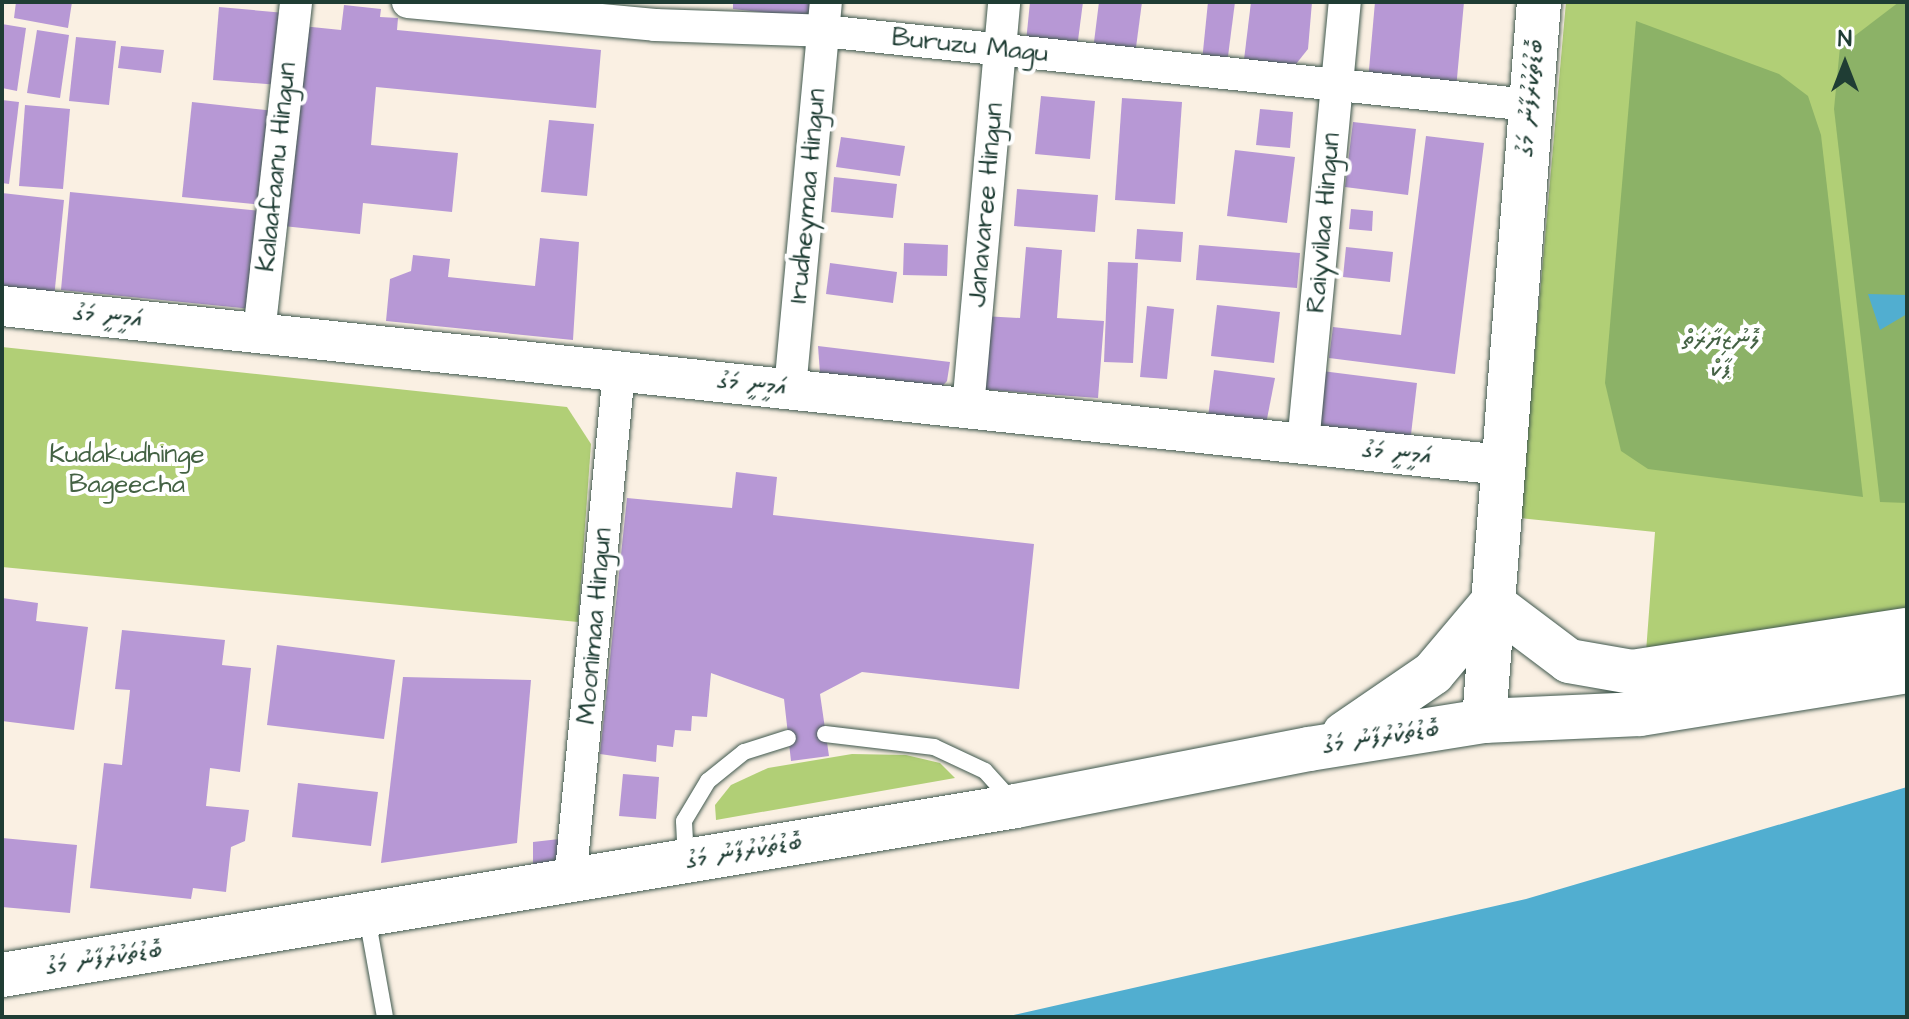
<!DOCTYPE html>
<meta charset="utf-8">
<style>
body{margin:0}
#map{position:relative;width:1909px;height:1019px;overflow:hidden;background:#faf0e3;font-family:"Architects Daughter","Noto Sans Thaana",sans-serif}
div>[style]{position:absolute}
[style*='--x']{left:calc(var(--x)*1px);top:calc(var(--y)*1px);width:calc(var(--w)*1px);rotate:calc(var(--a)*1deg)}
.green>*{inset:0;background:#b1cf76}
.forest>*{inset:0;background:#8cb267}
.water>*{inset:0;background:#51aed0}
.building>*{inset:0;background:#b798d5}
.roads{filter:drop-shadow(0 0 2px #40584e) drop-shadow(0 0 2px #40584e)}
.service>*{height:16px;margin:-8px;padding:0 8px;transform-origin:8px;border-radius:8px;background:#fff}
.minor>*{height:32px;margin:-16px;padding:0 16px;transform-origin:16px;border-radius:16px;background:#fff}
.tertiary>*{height:40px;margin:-20px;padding:0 20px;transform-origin:20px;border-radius:20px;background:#fff}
.secondary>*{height:44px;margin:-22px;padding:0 22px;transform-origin:22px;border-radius:22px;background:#fff}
.primary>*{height:44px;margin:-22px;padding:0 22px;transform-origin:22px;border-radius:22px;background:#fff}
span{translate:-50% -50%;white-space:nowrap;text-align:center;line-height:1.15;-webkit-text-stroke:8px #fff;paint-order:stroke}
.street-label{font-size:26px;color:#1f3d34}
.park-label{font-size:26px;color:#446244}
.frame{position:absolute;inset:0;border:4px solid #1f3d34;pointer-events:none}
.north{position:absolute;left:1805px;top:24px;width:80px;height:80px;-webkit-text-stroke:6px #fff;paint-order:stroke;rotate:0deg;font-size:22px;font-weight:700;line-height:32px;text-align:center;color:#1f3d34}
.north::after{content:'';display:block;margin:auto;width:28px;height:36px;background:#1f3d34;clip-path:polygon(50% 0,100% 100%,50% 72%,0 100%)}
</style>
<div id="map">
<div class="green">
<i style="clip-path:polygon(1566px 2px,1907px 2px,1907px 615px,1646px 652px,1655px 532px,1520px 518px)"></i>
<i style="clip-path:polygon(2px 347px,567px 407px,591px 444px,578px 622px,2px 567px)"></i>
<i style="clip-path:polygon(852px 754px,906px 755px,940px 763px,955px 778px,716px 820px,715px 805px,731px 785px,768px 768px)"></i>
</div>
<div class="forest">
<i style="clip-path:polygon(1899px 2px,1907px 2px,1907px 503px,1880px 502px,1834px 109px,1840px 47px)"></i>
<i style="clip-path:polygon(1636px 21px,1779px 74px,1808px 96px,1821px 135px,1863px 497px,1648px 469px,1621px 451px,1605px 383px)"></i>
</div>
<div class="water">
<i style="clip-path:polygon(1868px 294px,1907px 295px,1907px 314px,1880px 330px)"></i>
<i style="clip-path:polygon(1907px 787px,1907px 1017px,1005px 1017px,1526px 899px)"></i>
</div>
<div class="building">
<i style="clip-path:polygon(16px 2px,72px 2px,68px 28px,14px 18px)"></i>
<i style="clip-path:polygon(733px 2px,812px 2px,810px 18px,733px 9px)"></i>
<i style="clip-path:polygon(1030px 2px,1083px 2px,1077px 48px,1026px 42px)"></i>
<i style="clip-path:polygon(1099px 2px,1142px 2px,1135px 55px,1093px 50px)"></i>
<i style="clip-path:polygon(1208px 2px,1235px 2px,1227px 64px,1202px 61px)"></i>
<i style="clip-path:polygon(1251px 2px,1312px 2px,1308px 49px,1292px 69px,1243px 68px)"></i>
<i style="clip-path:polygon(1375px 2px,1464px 2px,1456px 89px,1368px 81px)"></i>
<i style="clip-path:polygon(344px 5px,381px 9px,380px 17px,398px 18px,397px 30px,601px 50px,596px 108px,376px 87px,371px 145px,458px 153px,452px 212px,363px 203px,360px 234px,283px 226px,302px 26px,341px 30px)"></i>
<i style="clip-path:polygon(219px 7px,285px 13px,279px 85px,213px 80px)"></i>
<i style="clip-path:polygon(2px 24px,26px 28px,17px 91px,2px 88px)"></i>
<i style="clip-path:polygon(37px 30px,69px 35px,60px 98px,27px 93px)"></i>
<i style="clip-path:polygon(76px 37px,116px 41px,109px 105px,69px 101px)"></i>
<i style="clip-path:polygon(121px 46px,164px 50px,161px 73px,118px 68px)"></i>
<i style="clip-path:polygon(1041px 96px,1095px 101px,1090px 159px,1035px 154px)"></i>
<i style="clip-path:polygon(1122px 98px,1182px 102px,1175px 204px,1115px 200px)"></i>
<i style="clip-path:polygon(2px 100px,19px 102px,9px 184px,2px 183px)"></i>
<i style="clip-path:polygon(192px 102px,275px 111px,265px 205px,182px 197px)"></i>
<i style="clip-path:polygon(25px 105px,70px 109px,63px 189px,19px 186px)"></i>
<i style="clip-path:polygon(1260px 109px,1293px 112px,1290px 148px,1256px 145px)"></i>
<i style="clip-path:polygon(549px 120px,594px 124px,587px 196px,541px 192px)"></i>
<i style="clip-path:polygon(1353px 122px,1416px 129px,1408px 195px,1345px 187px)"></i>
<i style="clip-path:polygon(1426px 136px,1484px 143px,1455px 374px,1329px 358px,1333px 327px,1401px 335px)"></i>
<i style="clip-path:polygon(841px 137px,905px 146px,900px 176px,836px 167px)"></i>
<i style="clip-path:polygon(1235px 150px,1295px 157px,1287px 223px,1227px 216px)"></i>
<i style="clip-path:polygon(834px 177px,897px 184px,893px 218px,831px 212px)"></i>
<i style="clip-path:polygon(1017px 189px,1098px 195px,1095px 232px,1014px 226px)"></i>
<i style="clip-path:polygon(70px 192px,262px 211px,252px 309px,61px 290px)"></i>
<i style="clip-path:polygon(2px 193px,64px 200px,54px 298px,2px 292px)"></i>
<i style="clip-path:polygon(1351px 209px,1373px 211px,1372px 231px,1349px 229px)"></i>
<i style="clip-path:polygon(1137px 229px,1183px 232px,1181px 262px,1135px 259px)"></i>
<i style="clip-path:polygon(540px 238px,579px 242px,573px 340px,386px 321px,390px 279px,411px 271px,413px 255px,450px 259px,448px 277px,535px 286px)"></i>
<i style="clip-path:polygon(904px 243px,948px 245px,947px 276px,903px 275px)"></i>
<i style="clip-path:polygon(1199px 245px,1300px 253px,1297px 288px,1196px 280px)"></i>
<i style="clip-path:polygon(1026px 247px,1062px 250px,1057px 318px,1104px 321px,1098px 398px,977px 389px,983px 316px,1020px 318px)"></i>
<i style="clip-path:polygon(1346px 247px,1393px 252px,1390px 282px,1343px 277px)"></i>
<i style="clip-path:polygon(1108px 262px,1138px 263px,1133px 363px,1104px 362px)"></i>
<i style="clip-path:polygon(830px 263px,897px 272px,893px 303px,826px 294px)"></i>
<i style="clip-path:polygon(1217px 305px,1280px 312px,1274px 363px,1211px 356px)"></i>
<i style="clip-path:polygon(1147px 306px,1174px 309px,1167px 379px,1140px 377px)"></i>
<i style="clip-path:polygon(818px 346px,950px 362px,947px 381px,937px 392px,834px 392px,820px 373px)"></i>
<i style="clip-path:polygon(1214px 370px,1275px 378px,1266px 424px,1207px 425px)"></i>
<i style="clip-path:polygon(1322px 371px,1417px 383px,1410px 443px,1315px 432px)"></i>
<i style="clip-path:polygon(736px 472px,777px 477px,773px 515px,1034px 544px,1019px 689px,862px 672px,820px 694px,829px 756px,791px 761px,784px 699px,711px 673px,707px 717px,692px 716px,691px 731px,675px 730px,673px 747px,657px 745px,656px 762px,600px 754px,627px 498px,732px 508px)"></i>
<i style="clip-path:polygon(2px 598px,38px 603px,36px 621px,88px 627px,74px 730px,2px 721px)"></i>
<i style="clip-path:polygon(122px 630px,225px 640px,222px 665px,251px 668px,240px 772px,210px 768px,206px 806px,249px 810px,245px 841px,231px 847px,226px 892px,193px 888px,191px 899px,90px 888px,104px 763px,122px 765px,130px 690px,115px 689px)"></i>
<i style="clip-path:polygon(277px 645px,395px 660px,384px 739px,267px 725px)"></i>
<i style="clip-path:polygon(403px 677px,531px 680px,517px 843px,381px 863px)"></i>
<i style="clip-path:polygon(623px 774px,659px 777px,656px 819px,619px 816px)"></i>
<i style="clip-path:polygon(298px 783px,378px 792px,371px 846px,292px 837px)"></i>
<i style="clip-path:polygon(2px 838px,77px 845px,70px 913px,2px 907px)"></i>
<i style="clip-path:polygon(568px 838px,566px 862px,533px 864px,533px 842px)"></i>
</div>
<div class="roads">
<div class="service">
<i style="--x:825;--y:734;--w:110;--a:6.8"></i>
<i style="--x:934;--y:747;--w:56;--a:25.2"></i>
<i style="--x:985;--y:771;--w:40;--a:48"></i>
<i style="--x:686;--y:860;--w:39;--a:-93"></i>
<i style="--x:684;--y:821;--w:47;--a:-59"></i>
<i style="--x:708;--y:781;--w:46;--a:-38.9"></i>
<i style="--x:744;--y:752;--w:46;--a:-17.7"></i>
<i style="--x:367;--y:917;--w:102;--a:79.8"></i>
</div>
<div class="minor">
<i style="--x:408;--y:2;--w:248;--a:5.3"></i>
<i style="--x:655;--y:25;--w:168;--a:2"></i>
<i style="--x:823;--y:31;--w:711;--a:5.98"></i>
<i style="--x:259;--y:333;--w:333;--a:-83.6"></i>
<i style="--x:790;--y:389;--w:389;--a:-84.7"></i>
<i style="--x:968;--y:408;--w:408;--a:-84.9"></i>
<i style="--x:1303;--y:444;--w:444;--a:-84.6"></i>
<i style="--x:570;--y:882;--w:513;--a:-84.52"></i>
</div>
<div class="tertiary">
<i style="--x:2;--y:306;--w:1508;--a:6.05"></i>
</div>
<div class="secondary">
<i style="--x:1484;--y:721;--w:721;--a:-85.63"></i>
</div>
<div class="primary">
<i style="--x:1344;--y:734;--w:108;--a:-34.4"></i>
<i style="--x:1433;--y:673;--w:92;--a:-49.9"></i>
<i style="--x:1492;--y:603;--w:96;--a:37"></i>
<i style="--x:1569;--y:661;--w:64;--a:9.9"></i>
<i style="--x:1632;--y:672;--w:278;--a:-8.7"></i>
<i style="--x:2;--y:975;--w:1028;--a:-9.46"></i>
<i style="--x:1016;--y:806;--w:298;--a:-11"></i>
<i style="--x:1309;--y:749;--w:177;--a:-9.1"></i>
<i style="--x:1484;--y:721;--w:156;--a:-2.6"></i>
<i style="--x:1640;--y:714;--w:270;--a:-9.1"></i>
</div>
</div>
<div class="street-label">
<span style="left:970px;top:46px;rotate:6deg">Buruzu Magu</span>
<span style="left:1531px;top:98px;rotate:-85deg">ބޮޑުތަކުރުފާނު މަގު</span>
<span style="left:277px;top:167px;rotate:-84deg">Kalaafaanu Hingun</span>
<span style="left:808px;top:196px;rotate:-85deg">Irudheymaa Hingun</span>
<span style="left:986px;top:205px;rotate:-85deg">Janavaree Hingun</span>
<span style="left:1324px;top:223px;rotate:-85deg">Raiyvilaa Hingun</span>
<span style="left:108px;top:317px;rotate:6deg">އަމީނީ މަގު</span>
<span style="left:752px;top:385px;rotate:6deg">އަމީނީ މަގު</span>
<span style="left:1397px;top:454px;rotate:6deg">އަމީނީ މަގު</span>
<span style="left:595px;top:626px;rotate:-85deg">Moonimaa Hingun</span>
<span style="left:1381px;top:738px;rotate:-9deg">ބޮޑުތަކުރުފާނު މަގު</span>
<span style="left:744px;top:852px;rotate:-10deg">ބޮޑުތަކުރުފާނު މަގު</span>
<span style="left:104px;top:959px;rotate:-9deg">ބޮޑުތަކުރުފާނު މަގު</span>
</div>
<div class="park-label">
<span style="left:1721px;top:355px">ލޮނުޒިޔާރަތް<br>ޕާކް</span>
<span style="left:127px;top:470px">Kudakudhinge<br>Bageecha</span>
</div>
<div class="frame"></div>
<div class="north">N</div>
</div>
